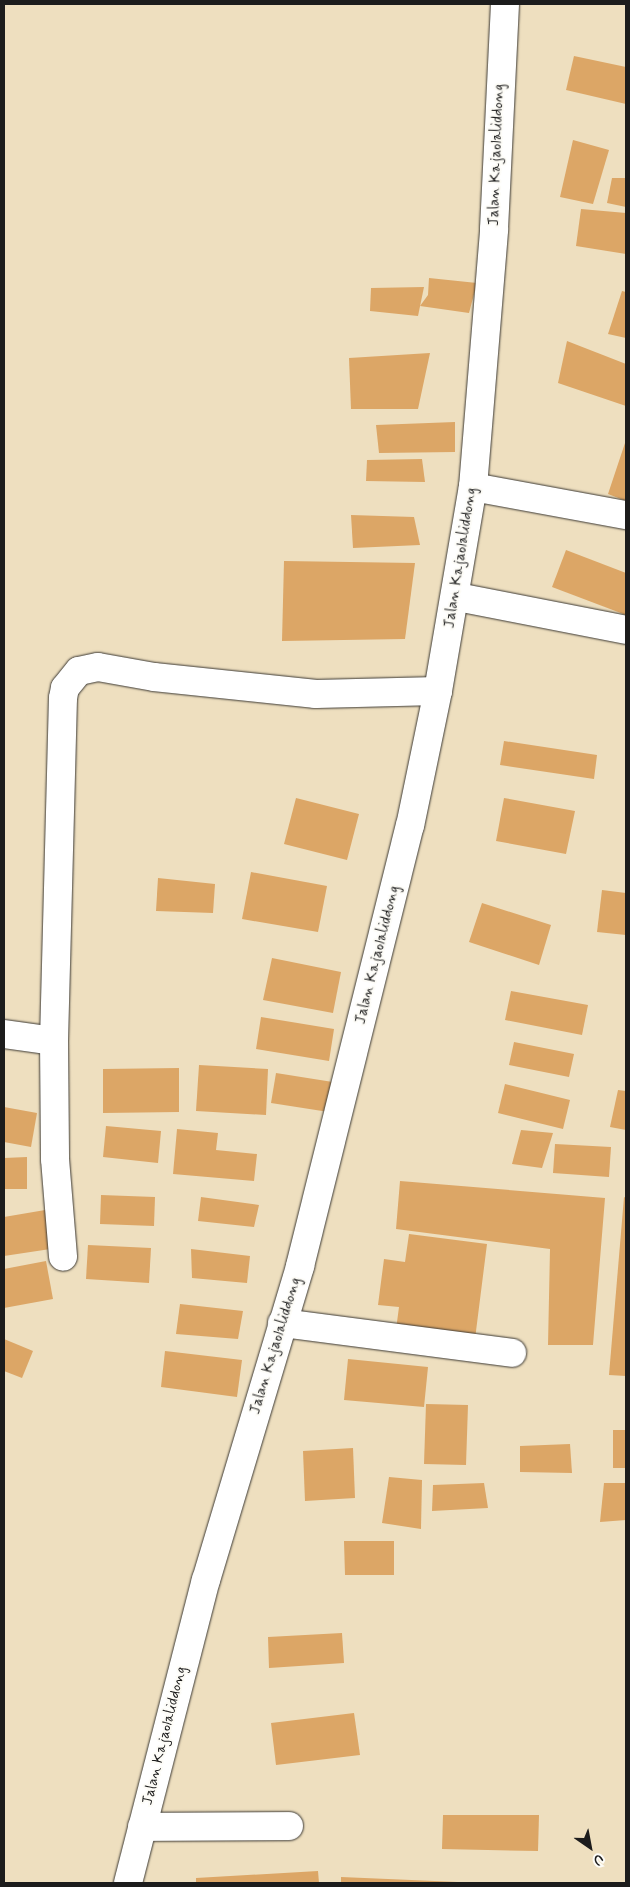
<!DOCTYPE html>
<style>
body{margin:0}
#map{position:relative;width:630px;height:1887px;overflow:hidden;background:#eedfbf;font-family:Mynerve,sans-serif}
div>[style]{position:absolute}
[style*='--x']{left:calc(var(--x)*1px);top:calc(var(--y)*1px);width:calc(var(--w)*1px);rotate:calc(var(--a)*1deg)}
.building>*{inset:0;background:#dca666}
.roads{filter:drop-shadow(0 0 1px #3c3934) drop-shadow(0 0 1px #3c3934)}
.street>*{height:28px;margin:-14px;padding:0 14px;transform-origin:14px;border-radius:14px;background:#fff}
.secondary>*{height:28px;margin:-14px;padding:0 14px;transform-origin:14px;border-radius:14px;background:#fff}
span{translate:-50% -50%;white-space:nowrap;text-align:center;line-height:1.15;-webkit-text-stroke:4px #fdfcf7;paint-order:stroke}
.street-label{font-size:15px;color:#1c1c1c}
.frame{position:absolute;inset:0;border:5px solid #1c1c1c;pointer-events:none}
.north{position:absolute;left:565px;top:1822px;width:50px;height:50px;-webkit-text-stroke:4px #fdfcf7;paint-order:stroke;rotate:147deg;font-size:14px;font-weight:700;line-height:20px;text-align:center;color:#1c1c1c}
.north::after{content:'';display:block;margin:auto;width:18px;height:22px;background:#1c1c1c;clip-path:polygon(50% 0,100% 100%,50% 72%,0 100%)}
</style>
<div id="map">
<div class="building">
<i style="clip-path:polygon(574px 56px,626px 67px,626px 104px,566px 90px)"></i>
<i style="clip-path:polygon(573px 140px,609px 150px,593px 204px,560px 197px)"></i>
<i style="clip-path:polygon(612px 178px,626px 178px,626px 207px,607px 203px)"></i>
<i style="clip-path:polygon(581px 209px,626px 213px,626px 254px,576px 246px)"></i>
<i style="clip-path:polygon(429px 278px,477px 283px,469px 313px,420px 306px,428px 295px)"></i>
<i style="clip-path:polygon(424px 287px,418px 316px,370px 311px,371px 288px)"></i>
<i style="clip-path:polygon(622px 291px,626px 292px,626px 338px,608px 334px)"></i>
<i style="clip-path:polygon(567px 341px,626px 364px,626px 406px,558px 383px)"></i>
<i style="clip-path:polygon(430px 353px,418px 409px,351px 409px,349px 358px)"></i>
<i style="clip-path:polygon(455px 422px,455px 452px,379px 453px,376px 425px)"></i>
<i style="clip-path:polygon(626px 440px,626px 501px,608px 494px)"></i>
<i style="clip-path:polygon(422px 459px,425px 482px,366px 481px,367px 460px)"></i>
<i style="clip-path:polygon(351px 515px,414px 517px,420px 545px,353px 548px)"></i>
<i style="clip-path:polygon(566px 550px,626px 573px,626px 615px,552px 587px)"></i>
<i style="clip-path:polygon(284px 561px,415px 563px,405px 639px,282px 641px)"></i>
<i style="clip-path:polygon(504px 741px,597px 755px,594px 779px,500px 765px)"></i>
<i style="clip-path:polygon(296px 798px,359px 814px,347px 860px,284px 844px)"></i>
<i style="clip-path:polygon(504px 798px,575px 811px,566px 854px,496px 841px)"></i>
<i style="clip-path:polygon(251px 872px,327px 886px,318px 932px,242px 919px)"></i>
<i style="clip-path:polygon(158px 878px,215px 884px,213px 913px,156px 911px)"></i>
<i style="clip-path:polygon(602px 890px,626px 893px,626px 935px,597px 932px)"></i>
<i style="clip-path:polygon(482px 903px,551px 925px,539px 965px,469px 942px)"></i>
<i style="clip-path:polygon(272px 958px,341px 972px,333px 1013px,263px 1000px)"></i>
<i style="clip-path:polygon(511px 991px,588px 1005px,582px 1035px,505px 1020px)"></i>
<i style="clip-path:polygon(261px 1017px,334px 1029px,329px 1061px,256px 1049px)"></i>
<i style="clip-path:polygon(514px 1042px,574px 1054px,569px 1077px,509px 1065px)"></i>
<i style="clip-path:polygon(199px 1065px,268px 1069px,266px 1115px,196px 1111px)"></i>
<i style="clip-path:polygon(179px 1068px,179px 1112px,103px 1113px,103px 1069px)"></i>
<i style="clip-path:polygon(276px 1073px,339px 1083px,335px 1113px,271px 1103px)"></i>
<i style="clip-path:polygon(505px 1084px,570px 1100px,563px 1129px,498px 1113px)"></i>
<i style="clip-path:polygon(618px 1090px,626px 1091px,626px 1130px,610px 1127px)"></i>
<i style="clip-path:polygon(4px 1107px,37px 1113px,31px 1147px,4px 1142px)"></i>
<i style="clip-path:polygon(106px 1126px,161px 1131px,158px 1163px,103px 1157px)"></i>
<i style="clip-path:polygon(177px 1129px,218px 1133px,216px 1150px,257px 1154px,254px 1181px,173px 1174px)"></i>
<i style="clip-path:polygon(521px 1130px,553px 1133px,542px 1168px,512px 1164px)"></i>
<i style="clip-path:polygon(555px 1144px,611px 1147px,609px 1177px,553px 1173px)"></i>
<i style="clip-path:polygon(27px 1157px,27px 1189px,4px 1189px,4px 1158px)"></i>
<i style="clip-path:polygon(400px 1181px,605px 1198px,593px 1345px,548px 1345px,550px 1249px,396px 1229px)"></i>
<i style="clip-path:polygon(101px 1195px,155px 1197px,154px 1226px,100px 1224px)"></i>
<i style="clip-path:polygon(201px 1197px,259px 1205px,254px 1227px,198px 1221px)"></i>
<i style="clip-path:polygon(624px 1197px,626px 1198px,626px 1376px,609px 1375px)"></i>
<i style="clip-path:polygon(51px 1209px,57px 1248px,4px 1256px,4px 1217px)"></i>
<i style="clip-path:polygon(409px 1234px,487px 1244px,474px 1347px,395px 1337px,399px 1307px,378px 1305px,384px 1259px,405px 1262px)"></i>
<i style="clip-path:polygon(88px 1245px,151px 1248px,149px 1283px,86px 1279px)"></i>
<i style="clip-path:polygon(191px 1249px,250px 1256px,247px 1283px,192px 1278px)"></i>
<i style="clip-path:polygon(46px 1261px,53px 1299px,4px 1308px,4px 1269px)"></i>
<i style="clip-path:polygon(180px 1304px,243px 1311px,238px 1339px,176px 1334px)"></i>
<i style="clip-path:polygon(4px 1339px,33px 1351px,22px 1378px,4px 1371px)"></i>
<i style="clip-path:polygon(165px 1351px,242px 1360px,237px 1397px,161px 1387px)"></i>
<i style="clip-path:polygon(348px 1359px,428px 1367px,424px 1407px,344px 1400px)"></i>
<i style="clip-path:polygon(426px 1404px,468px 1405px,466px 1465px,424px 1464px)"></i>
<i style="clip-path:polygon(613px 1430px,626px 1430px,626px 1468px,613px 1468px)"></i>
<i style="clip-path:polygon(570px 1444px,572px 1473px,520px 1472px,520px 1446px)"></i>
<i style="clip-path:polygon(353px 1448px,355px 1498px,305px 1501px,303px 1451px)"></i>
<i style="clip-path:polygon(389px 1477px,422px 1480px,421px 1529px,382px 1523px)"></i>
<i style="clip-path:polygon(484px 1483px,488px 1508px,432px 1511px,433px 1485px)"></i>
<i style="clip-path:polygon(604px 1483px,626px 1483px,626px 1520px,600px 1522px)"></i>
<i style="clip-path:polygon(344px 1541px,394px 1541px,394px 1575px,345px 1575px)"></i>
<i style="clip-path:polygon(342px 1633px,344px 1663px,269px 1668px,268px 1637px)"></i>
<i style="clip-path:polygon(354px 1713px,360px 1755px,276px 1765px,271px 1723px)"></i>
<i style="clip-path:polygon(443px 1815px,539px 1815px,538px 1851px,442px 1849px)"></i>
<i style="clip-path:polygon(318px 1871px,319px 1883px,196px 1883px,196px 1878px)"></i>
<i style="clip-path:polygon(341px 1877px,458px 1882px,458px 1883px,341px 1883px)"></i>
</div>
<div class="roads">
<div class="street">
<i style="--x:473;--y:487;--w:156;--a:10.4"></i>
<i style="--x:457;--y:597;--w:172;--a:11"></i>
<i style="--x:4;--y:1034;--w:50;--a:8"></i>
<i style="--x:54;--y:1041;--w:343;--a:-88.5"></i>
<i style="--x:63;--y:698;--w:10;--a:-79"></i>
<i style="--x:65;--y:688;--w:22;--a:-51"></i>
<i style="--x:79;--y:671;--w:19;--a:-12"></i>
<i style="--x:98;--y:667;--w:57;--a:10.1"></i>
<i style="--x:154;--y:677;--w:163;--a:6"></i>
<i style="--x:316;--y:694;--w:122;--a:-1.4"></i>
<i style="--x:54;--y:1041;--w:118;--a:89.5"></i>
<i style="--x:55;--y:1159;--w:98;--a:85.3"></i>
<i style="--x:282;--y:1323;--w:232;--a:7.4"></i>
<i style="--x:142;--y:1827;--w:147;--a:-0.4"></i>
</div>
<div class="secondary">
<i style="--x:128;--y:1883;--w:313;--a:-75.6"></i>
<i style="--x:206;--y:1580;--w:328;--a:-73.3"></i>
<i style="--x:300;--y:1266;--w:454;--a:-76"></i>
<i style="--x:410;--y:826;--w:138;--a:-78.3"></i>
<i style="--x:438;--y:691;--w:207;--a:-80.3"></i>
<i style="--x:473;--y:487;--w:259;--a:-85.3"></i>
<i style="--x:494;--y:229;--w:225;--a:-87.2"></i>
</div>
</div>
<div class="street-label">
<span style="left:497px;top:155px;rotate:-88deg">Jalan Kajaolaliddong</span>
<span style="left:461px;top:558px;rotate:-81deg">Jalan Kajaolaliddong</span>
<span style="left:378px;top:955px;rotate:-76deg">Jalan Kajaolaliddong</span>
<span style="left:276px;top:1346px;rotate:-73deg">Jalan Kajaolaliddong</span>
<span style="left:165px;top:1736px;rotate:-76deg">Jalan Kajaolaliddong</span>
</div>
<div class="frame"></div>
<div class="north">U</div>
</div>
